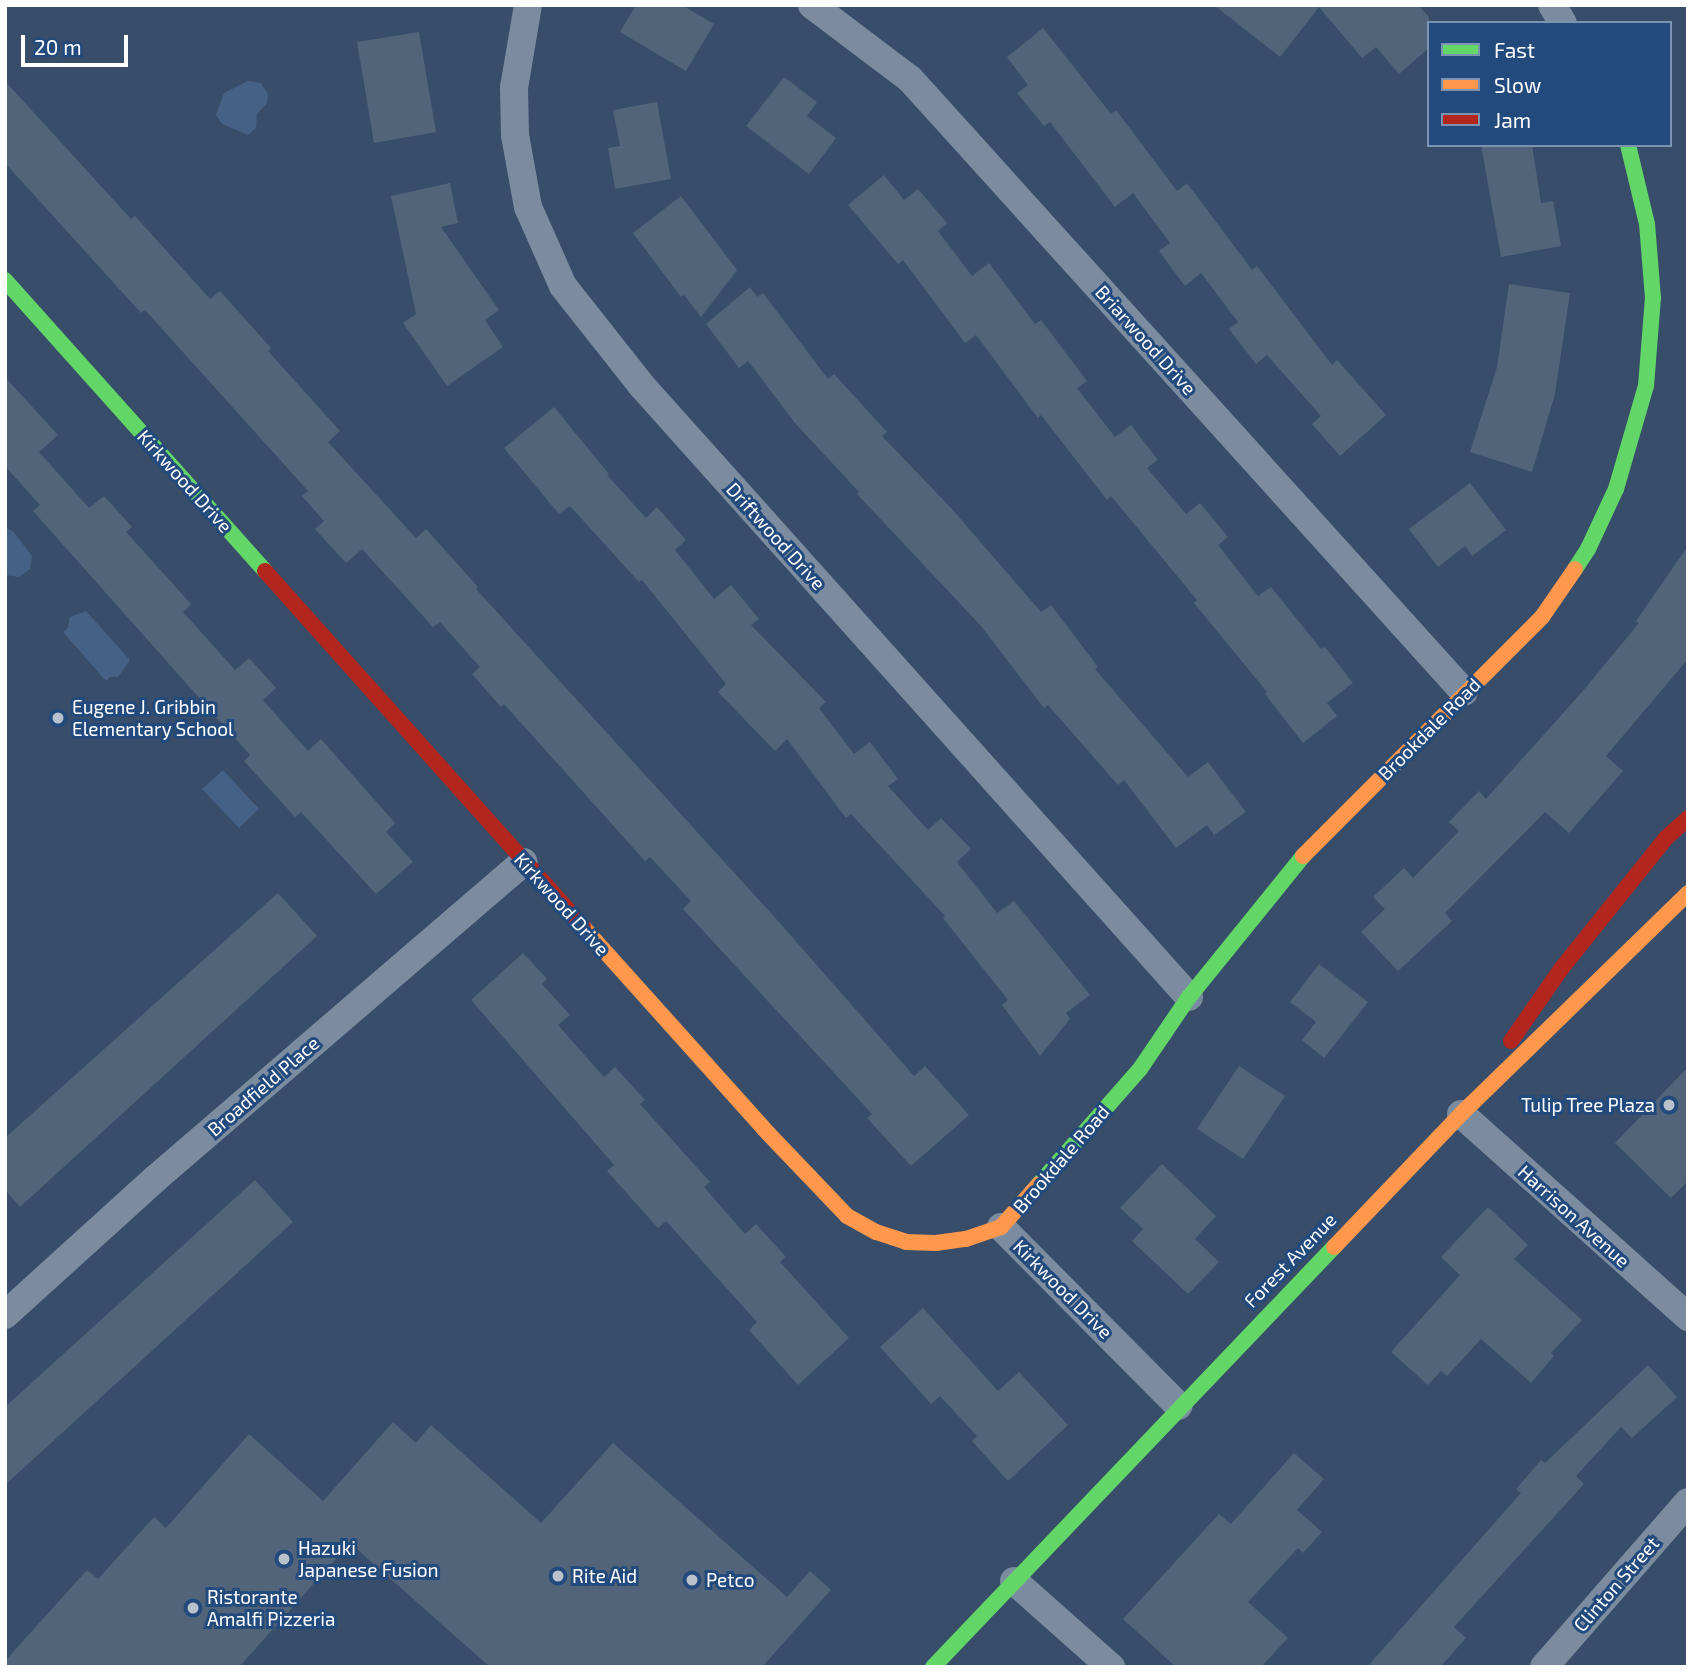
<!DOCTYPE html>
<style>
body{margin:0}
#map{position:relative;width:1693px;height:1672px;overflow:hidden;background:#374d69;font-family:"Exo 2",sans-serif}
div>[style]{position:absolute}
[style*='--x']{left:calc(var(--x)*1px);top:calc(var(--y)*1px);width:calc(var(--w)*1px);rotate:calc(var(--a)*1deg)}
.water>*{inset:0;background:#456185}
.building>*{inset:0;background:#52647a}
.street>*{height:28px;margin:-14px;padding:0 14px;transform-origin:14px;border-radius:14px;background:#7c8ca0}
.fast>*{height:16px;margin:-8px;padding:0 8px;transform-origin:8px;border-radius:8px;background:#63d668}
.slow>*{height:16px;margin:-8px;padding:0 8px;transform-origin:8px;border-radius:8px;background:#ff974d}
.jam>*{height:16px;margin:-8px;padding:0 8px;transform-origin:8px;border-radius:8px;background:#b3261e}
.dots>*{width:19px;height:19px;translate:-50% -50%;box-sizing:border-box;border:4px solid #234a7d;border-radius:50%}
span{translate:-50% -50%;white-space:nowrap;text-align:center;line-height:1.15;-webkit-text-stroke:6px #234a7d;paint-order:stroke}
.street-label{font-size:19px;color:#fff}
.poi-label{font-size:19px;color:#fff}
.left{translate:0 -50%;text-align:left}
.right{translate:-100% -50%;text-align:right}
.frame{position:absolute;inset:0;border:7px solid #fff;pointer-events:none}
.legend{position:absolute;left:1427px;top:21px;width:245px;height:126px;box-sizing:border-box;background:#234a7d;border:2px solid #7b92b1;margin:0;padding:9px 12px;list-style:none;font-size:21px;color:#fff}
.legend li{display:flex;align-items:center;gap:14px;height:35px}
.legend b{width:35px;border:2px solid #7b92b1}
.scale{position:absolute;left:21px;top:35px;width:107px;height:32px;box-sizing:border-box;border:4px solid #fff;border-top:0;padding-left:9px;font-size:21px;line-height:24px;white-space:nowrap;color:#fff;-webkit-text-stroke:5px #234a7d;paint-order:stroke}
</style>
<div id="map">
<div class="water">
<i style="clip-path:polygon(248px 81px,261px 83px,268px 94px,267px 103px,257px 114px,256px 128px,248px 135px,222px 124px,216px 115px,224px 93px)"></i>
<i style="clip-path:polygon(6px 528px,13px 531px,32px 556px,30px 569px,19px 577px,5px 575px)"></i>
<i style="clip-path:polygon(86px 611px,130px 660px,118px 677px,110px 677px,106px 681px,63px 632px,68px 628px,70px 617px)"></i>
<i style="clip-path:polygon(223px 770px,259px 809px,239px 828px,202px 789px)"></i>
</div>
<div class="building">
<i style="clip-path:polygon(636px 5px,682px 5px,714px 24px,686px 71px,620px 32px)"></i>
<i style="clip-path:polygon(1214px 5px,1418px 5px,1429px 17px,1429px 48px,1399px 74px,1376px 47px,1362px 58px,1319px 7px,1280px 57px)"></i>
<i style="clip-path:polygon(1043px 28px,1111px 114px,1116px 110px,1177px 191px,1187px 183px,1252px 270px,1257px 266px,1332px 365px,1337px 360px,1386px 415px,1340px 456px,1312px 424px,1321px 416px,1267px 355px,1256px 364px,1229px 329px,1238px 322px,1201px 273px,1185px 286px,1159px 251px,1170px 243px,1133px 193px,1115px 207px,1050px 122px,1044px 126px,1017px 93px,1028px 85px,1007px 57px)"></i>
<i style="clip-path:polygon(419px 32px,436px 132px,374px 143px,357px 42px)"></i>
<i style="clip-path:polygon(784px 77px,817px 102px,807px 116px,836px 138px,809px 174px,746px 126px)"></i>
<i style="clip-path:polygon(5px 81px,131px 219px,135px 216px,210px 299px,220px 291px,271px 348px,268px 351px,340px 431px,328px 442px,416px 538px,426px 529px,478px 587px,476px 589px,779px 922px,914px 1076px,925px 1066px,969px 1115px,911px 1166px,867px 1118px,872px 1114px,683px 909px,691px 901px,650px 857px,645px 861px,504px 704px,501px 707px,472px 674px,480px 667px,440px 622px,433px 627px,362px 549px,346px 563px,315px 529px,324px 521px,302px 496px,308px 491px,145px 310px,141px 313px,5px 163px)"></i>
<i style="clip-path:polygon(657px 102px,671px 179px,615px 189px,608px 148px,620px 146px,613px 110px)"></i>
<i style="clip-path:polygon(1481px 145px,1532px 145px,1541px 203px,1553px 201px,1561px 246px,1501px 257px)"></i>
<i style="clip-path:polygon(884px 175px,904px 200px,918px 189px,947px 223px,938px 231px,972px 276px,989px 263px,1035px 324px,1041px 320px,1087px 381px,1077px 388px,1115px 437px,1131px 425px,1158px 460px,1147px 468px,1186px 514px,1200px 503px,1228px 537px,1218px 545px,1258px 596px,1271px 587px,1321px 649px,1325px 647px,1353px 683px,1327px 703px,1337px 716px,1303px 743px,1265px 694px,1267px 692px,1194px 603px,1197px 600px,1111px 496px,1107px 500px,1041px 415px,1038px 418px,976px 335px,965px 343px,903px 260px,898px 264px,848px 205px)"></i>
<i style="clip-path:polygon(450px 183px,458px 223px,441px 227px,499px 310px,485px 320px,503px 347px,447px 386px,403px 323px,416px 314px,391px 196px)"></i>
<i style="clip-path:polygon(681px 196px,737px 270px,701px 317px,684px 295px,681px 297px,633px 233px)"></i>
<i style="clip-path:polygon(1509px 284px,1570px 293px,1555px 394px,1532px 472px,1470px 452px,1497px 367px)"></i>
<i style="clip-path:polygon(750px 287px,757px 297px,763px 293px,828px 379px,834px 374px,887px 432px,882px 436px,952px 509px,1041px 612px,1051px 605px,1098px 667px,1095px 669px,1188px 777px,1208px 762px,1246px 812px,1214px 835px,1207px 825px,1176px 848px,1124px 780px,1118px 785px,1048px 705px,1044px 708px,981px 626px,857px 494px,859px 492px,795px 423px,748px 361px,739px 368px,706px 324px)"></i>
<i style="clip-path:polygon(5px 377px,58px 435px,39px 452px,89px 508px,104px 496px,132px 527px,126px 532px,191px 604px,183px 612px,235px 670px,249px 658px,276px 688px,263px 700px,308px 751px,321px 739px,395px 823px,386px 832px,413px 862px,376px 894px,301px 812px,295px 817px,244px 761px,250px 755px,33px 511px,40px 505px,5px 466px)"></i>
<i style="clip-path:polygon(554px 407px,609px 474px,607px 475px,646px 518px,657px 507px,686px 540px,675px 550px,714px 599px,731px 585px,759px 619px,751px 625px,826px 702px,819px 708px,854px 754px,870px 742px,898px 779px,888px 786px,928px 830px,941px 818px,971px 849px,957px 862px,997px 913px,1014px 901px,1090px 995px,1066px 1013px,1070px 1019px,1040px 1056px,1002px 1005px,1008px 1000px,943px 918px,945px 916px,851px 814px,846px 818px,787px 739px,775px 751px,718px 692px,726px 684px,642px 580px,639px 582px,570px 506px,559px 514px,504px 448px)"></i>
<i style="clip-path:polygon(1470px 483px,1506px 530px,1472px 556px,1465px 546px,1438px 567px,1409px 529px)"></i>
<i style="clip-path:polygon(1688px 546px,1688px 659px,1606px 756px,1623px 771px,1569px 833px,1545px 812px,1445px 913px,1452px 921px,1398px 971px,1361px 932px,1385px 909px,1373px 897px,1404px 868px,1413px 878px,1459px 831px,1449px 822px,1479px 791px,1486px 799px,1582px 692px,1639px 623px,1636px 621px)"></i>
<i style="clip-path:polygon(278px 893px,317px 936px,20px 1207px,5px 1190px,5px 1138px)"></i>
<i style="clip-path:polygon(523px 953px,547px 979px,542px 984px,570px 1015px,558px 1025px,604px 1077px,615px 1067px,645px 1100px,640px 1104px,710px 1182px,704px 1187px,745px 1234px,756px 1224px,786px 1257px,780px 1262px,849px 1338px,798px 1385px,749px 1330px,757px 1322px,666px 1221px,658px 1228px,607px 1171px,614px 1165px,471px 1000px)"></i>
<i style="clip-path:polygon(1319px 964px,1368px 1002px,1324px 1058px,1302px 1040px,1316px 1022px,1290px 1002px)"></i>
<i style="clip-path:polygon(1239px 1066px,1285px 1096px,1243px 1159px,1197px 1129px)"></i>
<i style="clip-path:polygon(1688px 1067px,1688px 1181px,1671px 1198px,1615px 1143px)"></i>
<i style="clip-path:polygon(1162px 1164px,1216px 1216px,1195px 1239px,1219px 1262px,1188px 1294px,1132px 1241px,1143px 1229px,1120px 1208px)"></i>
<i style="clip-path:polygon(255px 1180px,293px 1222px,5px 1485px,5px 1407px)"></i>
<i style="clip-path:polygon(1488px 1207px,1528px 1245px,1514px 1259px,1582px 1320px,1551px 1353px,1554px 1356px,1531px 1383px,1481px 1339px,1447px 1376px,1441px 1371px,1428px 1385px,1391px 1352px,1460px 1275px,1441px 1257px)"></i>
<i style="clip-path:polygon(923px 1308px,998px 1391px,1019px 1372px,1068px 1425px,1008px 1481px,972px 1441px,977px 1436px,940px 1396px,931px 1404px,880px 1347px)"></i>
<i style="clip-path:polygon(1648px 1365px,1677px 1397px,1632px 1438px,1621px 1427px,1576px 1476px,1584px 1484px,1454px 1627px,1466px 1638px,1440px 1667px,1367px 1667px,1521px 1493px,1516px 1489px,1541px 1460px,1545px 1463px)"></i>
<i style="clip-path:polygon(393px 1422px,416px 1443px,431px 1425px,541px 1523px,613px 1443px,787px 1597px,810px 1571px,831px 1590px,762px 1667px,490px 1667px,350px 1543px,239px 1667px,5px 1667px,5px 1661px,87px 1570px,98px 1579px,154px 1517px,166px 1528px,249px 1434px,323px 1501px)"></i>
<i style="clip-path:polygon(1294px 1453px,1324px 1479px,1297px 1510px,1322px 1532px,1303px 1553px,1298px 1548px,1248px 1602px,1288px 1638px,1261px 1667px,1176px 1667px,1123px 1619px,1219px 1514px,1231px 1524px)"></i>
</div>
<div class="street">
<i style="--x:528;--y:5;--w:84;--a:99.6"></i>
<i style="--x:514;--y:88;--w:47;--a:88.8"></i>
<i style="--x:515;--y:135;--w:73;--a:79.8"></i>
<i style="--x:528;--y:207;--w:86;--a:66.1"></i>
<i style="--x:563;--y:286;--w:127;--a:51.7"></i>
<i style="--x:642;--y:386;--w:820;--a:48.16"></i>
<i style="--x:812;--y:5;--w:123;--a:37.1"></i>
<i style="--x:910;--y:79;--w:826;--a:47.89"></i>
<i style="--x:1552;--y:5;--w:21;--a:59"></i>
<i style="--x:1461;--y:1114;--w:305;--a:41.8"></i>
<i style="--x:1001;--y:1227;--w:252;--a:45.2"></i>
<i style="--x:5;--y:1315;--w:202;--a:-42.2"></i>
<i style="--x:155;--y:1179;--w:486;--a:-40.7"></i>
<i style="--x:1014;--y:1581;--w:130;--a:41.6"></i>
<i style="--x:1544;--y:1667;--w:219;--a:-48.9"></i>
</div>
<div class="fast">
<i style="--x:5;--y:280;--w:390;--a:48.2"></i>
<i style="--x:1575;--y:569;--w:24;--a:-57"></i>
<i style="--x:1588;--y:549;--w:66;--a:-65"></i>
<i style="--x:1616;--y:489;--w:107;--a:-73.8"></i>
<i style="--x:1646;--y:386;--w:88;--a:-85.5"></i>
<i style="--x:1653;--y:298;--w:74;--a:-94.6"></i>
<i style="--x:1647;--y:224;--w:81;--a:-103.5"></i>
<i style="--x:1039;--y:1184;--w:153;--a:-48.7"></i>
<i style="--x:1140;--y:1069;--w:87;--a:-55.8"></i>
<i style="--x:1189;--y:997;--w:181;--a:-51"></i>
<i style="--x:933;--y:1667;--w:581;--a:-46.33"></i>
</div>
<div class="slow">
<i style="--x:1303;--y:856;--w:338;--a:-45"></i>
<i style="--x:1542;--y:617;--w:58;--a:-55.5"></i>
<i style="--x:583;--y:927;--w:271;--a:48.1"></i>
<i style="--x:764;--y:1129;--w:120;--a:46.3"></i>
<i style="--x:847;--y:1216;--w:33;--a:29"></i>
<i style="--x:876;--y:1232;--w:32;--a:18"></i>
<i style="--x:906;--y:1242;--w:30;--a:2"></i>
<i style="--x:936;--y:1243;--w:30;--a:-8"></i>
<i style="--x:966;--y:1239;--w:37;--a:-19"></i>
<i style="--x:1001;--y:1227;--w:57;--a:-48.5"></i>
<i style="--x:1334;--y:1247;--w:184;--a:-46.3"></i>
<i style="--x:1461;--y:1114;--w:317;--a:-44.2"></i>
</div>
<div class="jam">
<i style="--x:265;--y:571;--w:477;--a:48.2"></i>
<i style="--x:1511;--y:1041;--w:88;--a:-55.2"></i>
<i style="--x:1561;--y:969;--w:168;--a:-51.3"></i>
<i style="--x:1666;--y:838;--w:30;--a:-42"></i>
</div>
<div class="dots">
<i style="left:58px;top:718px;background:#b9c1ca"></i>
<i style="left:1669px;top:1105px;background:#b9c1ca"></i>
<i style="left:284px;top:1559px;background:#b9c1ca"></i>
<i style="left:558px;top:1576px;background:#b9c1ca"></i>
<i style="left:692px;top:1580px;background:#b9c1ca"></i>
<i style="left:193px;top:1608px;background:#b9c1ca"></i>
</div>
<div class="street-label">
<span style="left:1146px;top:340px;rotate:48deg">Briarwood Drive</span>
<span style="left:185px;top:481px;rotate:48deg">Kirkwood Drive</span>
<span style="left:776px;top:536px;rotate:48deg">Driftwood Drive</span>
<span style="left:1429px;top:729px;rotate:-45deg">Brookdale Road</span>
<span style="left:562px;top:904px;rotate:48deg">Kirkwood Drive</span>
<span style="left:263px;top:1086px;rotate:-41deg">Broadfield Place</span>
<span style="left:1061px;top:1159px;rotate:-49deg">Brookdale Road</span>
<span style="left:1574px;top:1216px;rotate:42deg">Harrison Avenue</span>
<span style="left:1290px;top:1260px;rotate:-46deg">Forest Avenue</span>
<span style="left:1063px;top:1289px;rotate:45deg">Kirkwood Drive</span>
<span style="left:1616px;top:1584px;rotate:-49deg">Clinton Street</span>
</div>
<div class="poi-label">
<span class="left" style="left:72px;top:718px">Eugene J. Gribbin<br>Elementary School</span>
<span class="right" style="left:1655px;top:1105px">Tulip Tree Plaza</span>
<span class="left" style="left:298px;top:1559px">Hazuki<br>Japanese Fusion</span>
<span class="left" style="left:572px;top:1576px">Rite Aid</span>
<span class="left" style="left:706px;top:1580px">Petco</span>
<span class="left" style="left:207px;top:1608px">Ristorante<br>Amalfi Pizzeria</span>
</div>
<div class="frame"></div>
<ul class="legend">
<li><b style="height:9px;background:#63d668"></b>Fast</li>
<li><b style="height:9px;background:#ff974d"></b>Slow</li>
<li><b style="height:9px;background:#b3261e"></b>Jam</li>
</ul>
<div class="scale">20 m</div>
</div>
